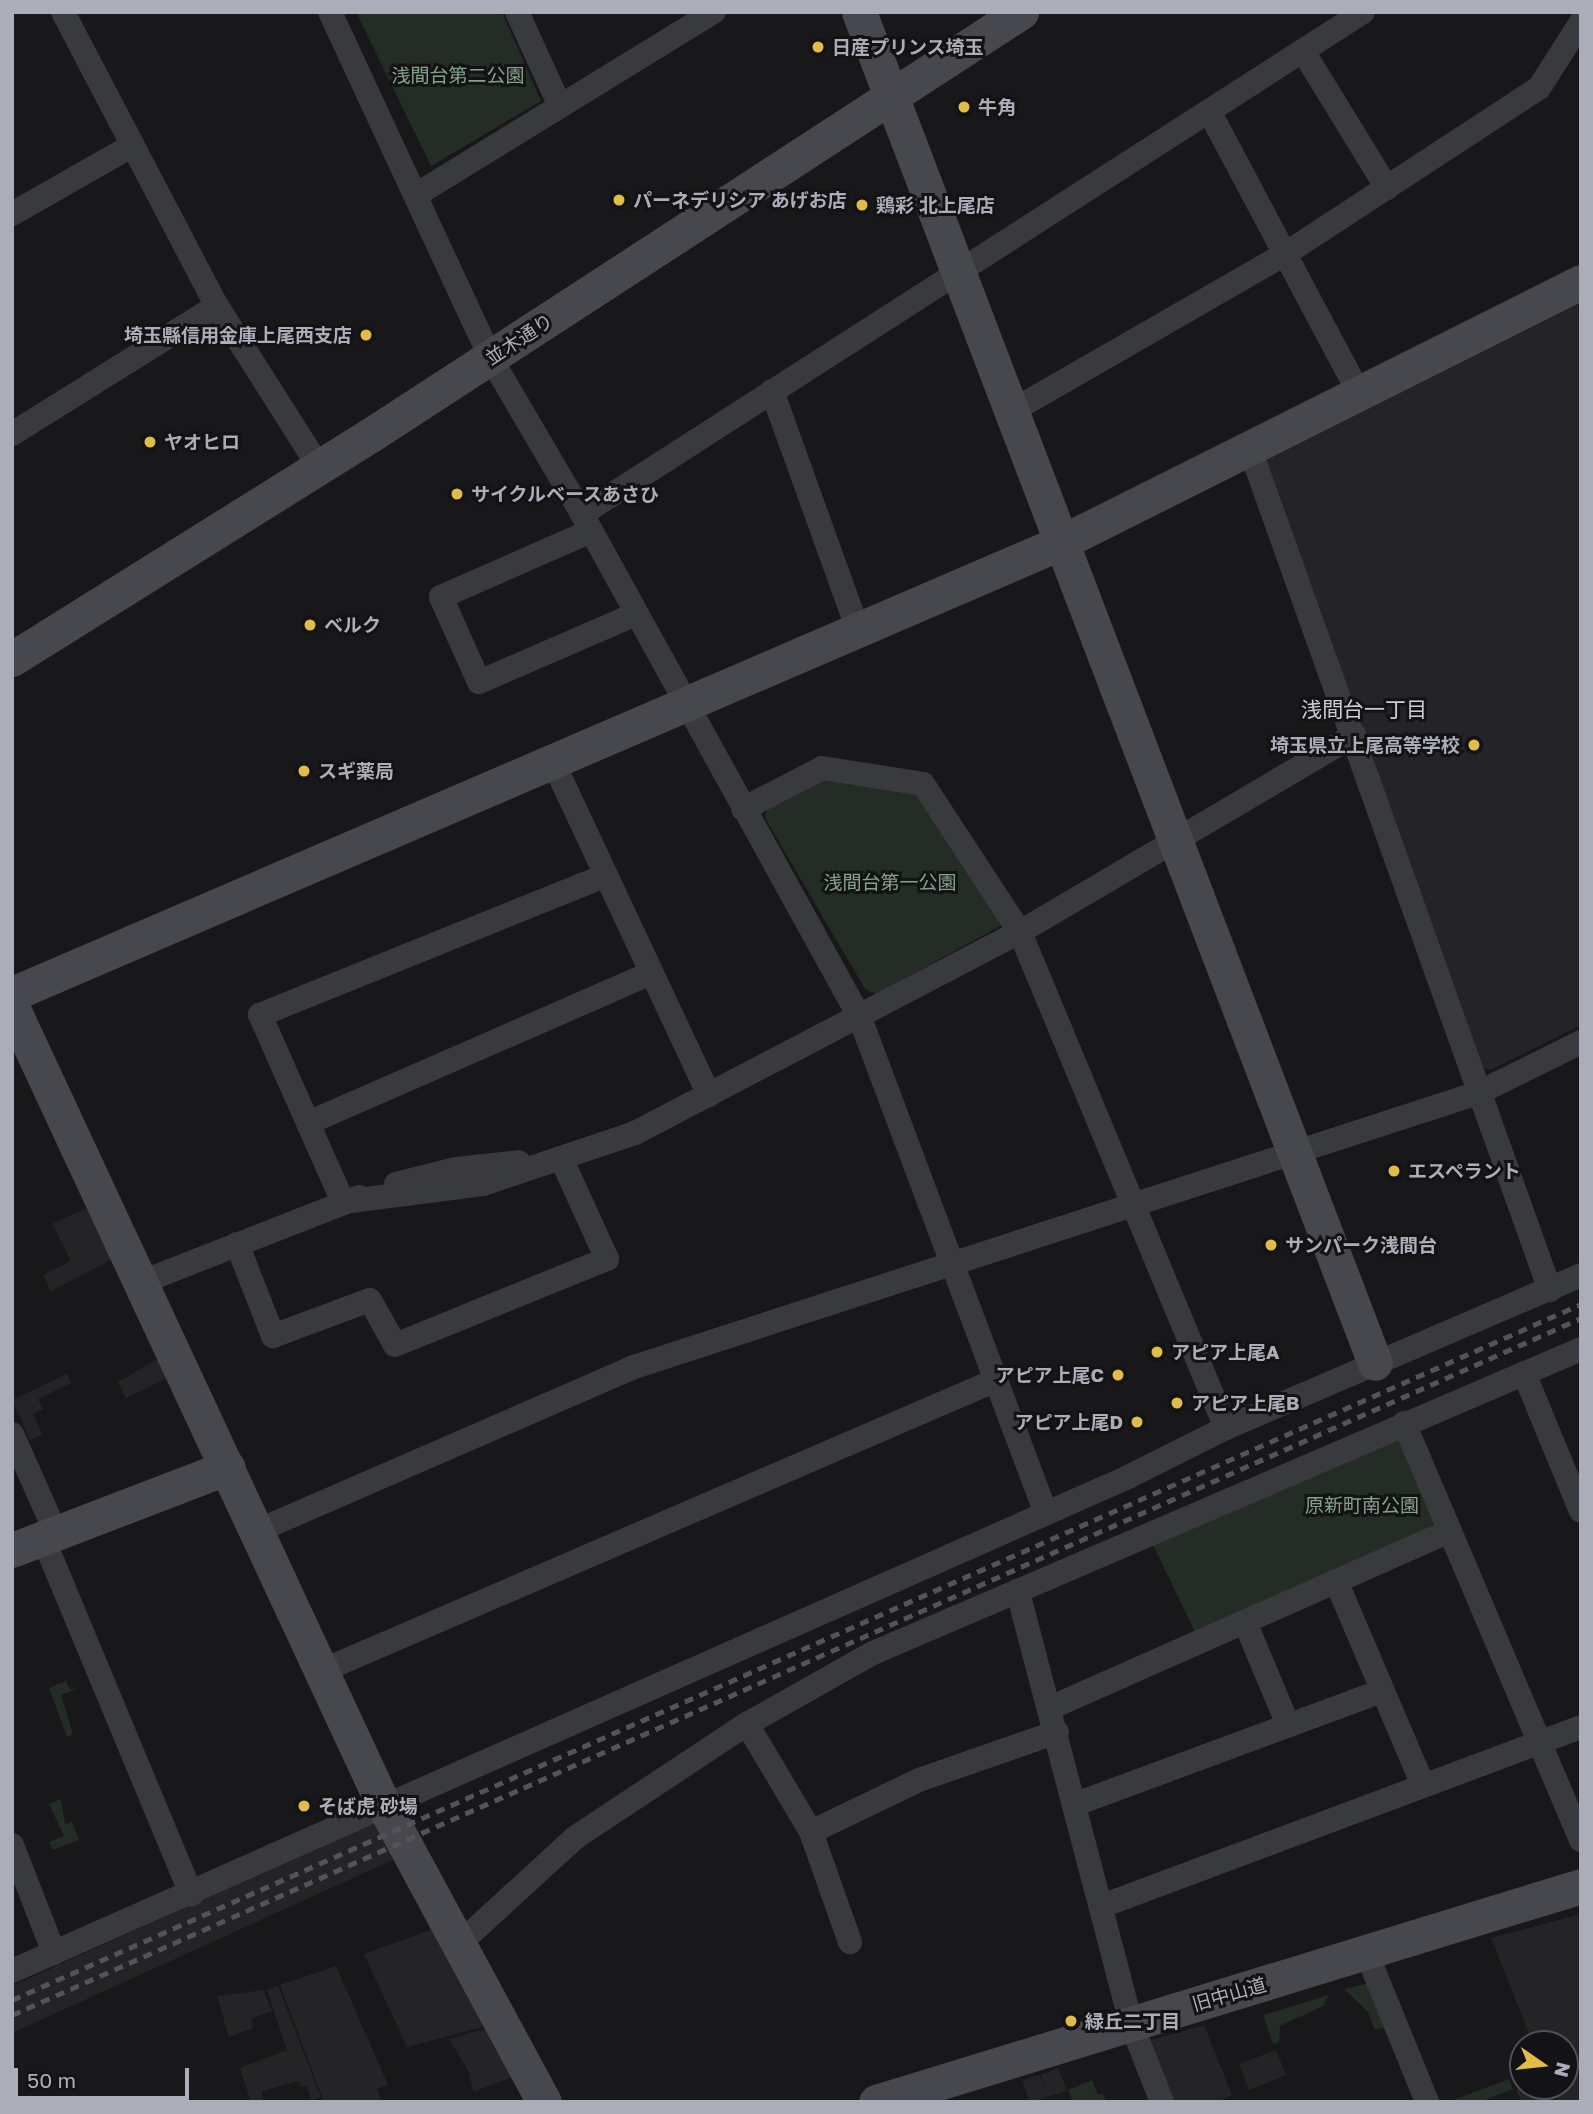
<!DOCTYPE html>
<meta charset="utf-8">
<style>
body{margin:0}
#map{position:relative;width:1593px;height:2114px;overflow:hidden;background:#18181a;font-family:"Golos Text","Noto Sans JP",sans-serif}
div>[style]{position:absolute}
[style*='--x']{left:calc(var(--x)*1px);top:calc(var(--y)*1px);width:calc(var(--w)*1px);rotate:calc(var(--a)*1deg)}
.built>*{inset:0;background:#242427}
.green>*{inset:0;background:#242c26}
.street>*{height:24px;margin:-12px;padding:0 12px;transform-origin:12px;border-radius:12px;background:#393a3e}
.secondary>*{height:35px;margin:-17.5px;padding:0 17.5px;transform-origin:17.5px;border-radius:17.5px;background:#47484e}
.rail>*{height:5px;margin-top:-2.5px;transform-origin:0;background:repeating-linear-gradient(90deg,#535359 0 9px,transparent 0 16px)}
.dots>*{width:19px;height:19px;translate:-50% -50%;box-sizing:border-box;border:4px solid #131315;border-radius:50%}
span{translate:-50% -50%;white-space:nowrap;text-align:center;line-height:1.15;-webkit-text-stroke:6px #131315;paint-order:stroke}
.poi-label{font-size:19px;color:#abaeb8;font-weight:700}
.left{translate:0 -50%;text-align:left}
.right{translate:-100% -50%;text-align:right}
.park-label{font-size:19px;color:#84a189}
.street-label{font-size:19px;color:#abaeb8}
.neighbourhood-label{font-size:21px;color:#cccdd5}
.frame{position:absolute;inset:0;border:14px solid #abaeb8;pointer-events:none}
.north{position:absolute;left:1509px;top:2030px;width:70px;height:70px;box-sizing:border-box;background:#131315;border:2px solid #505156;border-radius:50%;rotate:104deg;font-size:19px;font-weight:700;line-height:28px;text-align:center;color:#abaeb8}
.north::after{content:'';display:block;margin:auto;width:24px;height:32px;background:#e1bd48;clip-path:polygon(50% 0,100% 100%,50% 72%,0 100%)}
.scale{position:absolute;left:14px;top:2068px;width:175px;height:32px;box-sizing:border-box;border:4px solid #abaeb8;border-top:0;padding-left:9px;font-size:21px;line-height:24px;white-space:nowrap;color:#abaeb8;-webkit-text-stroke:5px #131315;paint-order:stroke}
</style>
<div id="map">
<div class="built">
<i style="clip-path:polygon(1581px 297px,1581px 1025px,1490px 1070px,1483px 1067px,1266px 465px,1270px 454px)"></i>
<i style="clip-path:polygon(86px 1208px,113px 1259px,51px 1291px,43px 1275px,71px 1261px,52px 1224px)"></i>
<i style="clip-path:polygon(161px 1357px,170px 1377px,126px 1398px,118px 1382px)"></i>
<i style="clip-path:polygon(67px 1374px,71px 1383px,38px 1399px,43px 1409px,33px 1414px,42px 1434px,30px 1440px,12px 1400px)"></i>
<i style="clip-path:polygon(373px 1822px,393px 1860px,12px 2033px,12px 1986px)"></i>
<i style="clip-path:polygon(1581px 1914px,1581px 2102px,1557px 2102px,1550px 2086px,1565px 2086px,1565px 2044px,1533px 2044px,1491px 1938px)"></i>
<i style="clip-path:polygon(433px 1929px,486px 2026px,407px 2047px,364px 1954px)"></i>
<i style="clip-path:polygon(336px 1966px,388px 2085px,377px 2089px,382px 2102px,324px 2102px,280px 1985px)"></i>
<i style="clip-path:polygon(278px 1986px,321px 2097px,311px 2101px,307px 2086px,301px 2087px,298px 2081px,262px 2091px,264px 2102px,251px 2102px,240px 2068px,287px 2050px,267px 1990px)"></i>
<i style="clip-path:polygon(263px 1990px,272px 2011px,251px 2019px,253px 2028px,229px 2037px,217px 1996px)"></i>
<i style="clip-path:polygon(1204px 2025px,1232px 2095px,1216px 2102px,1172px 2102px,1148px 2041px)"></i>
<i style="clip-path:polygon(488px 2028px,515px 2076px,473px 2092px,469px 2072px,449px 2039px)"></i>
<i style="clip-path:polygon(1276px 2050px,1286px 2075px,1249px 2090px,1239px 2064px)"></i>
<i style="clip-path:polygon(1058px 2068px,1067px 2091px,1030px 2102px,1022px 2081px,1039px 2075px,1045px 2087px,1041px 2075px)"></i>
<i style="clip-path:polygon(1527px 2086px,1549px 2086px,1555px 2102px,1521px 2102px,1516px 2090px)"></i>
</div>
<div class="green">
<i style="clip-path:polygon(356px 12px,502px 12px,541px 101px,431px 166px)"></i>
<i style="clip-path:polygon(823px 773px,922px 789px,1004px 924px,876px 994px,865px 989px,765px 818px,769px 800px)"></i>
<i style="clip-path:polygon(1391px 1437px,1403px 1441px,1436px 1518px,1432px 1527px,1195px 1632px,1153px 1545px)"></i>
<i style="clip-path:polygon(66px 1681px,70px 1690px,87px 1685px,61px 1695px,73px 1734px,67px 1737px,49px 1688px)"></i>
<i style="clip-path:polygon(61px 1799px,65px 1824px,72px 1822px,79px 1840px,53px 1850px,49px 1842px,64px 1836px,49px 1804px)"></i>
<i style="clip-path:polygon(1370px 1983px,1386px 2027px,1375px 2030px,1368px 2012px,1344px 1989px)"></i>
<i style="clip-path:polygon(1329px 1995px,1323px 2006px,1280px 2026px,1279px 2042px,1273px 2044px,1263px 2015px)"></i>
<i style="clip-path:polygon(1509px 2079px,1513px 2089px,1480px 2102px,1448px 2102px)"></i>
<i style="clip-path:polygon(1092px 2080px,1098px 2095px,1103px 2094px,1106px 2102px,1073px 2102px,1068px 2090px)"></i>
</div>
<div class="street">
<i style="--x:63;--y:12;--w:332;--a:62.4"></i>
<i style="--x:217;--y:306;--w:191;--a:57.6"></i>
<i style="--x:330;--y:12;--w:380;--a:65.1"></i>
<i style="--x:490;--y:357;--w:182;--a:59.6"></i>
<i style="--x:582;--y:514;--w:576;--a:61.12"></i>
<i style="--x:860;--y:1018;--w:527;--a:69.43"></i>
<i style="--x:517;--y:12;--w:103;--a:65.4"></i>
<i style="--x:1303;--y:51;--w:161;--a:58.5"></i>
<i style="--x:1209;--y:111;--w:319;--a:62"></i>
<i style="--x:416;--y:195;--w:350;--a:-31.6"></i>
<i style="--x:12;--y:214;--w:139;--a:-29.7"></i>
<i style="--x:772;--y:391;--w:254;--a:70.2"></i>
<i style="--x:1012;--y:411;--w:315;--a:-29.9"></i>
<i style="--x:1285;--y:254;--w:303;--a:-33.2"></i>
<i style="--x:1539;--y:88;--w:78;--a:-57.5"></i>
<i style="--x:12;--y:434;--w:242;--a:-32"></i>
<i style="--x:1250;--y:449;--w:893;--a:70.37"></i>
<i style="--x:582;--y:514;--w:928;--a:-32.73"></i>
<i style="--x:591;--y:531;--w:164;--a:156.3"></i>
<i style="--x:441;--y:597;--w:93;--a:65.9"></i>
<i style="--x:479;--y:682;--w:171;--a:-23.4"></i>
<i style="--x:553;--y:762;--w:368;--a:64.9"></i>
<i style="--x:743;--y:809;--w:89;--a:-27.4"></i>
<i style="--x:822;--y:768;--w:102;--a:9"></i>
<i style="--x:923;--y:784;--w:177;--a:56.8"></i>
<i style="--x:1020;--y:932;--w:537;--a:67.45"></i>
<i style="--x:308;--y:1123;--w:375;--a:-23.6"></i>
<i style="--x:396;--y:1184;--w:62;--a:-14"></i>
<i style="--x:456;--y:1169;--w:63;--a:-6.3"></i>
<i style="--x:343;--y:1202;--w:141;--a:-7.3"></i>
<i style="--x:483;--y:1184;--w:160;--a:-18.5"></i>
<i style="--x:635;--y:1133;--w:434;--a:-27.6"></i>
<i style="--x:1020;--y:932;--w:388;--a:-30.5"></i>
<i style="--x:343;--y:1202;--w:205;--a:-113.9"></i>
<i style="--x:260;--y:1015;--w:373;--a:-22"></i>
<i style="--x:237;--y:1244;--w:99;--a:68.6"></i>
<i style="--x:273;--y:1336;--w:103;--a:-20.4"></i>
<i style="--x:370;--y:1300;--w:51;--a:60.9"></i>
<i style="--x:395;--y:1345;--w:229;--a:-22.1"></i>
<i style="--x:607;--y:1259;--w:111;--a:-114.5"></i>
<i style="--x:142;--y:1282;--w:233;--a:-21.4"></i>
<i style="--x:1524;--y:1373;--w:149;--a:67.6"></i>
<i style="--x:1404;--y:1423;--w:453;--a:67"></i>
<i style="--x:12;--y:1434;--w:108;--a:66"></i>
<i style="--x:257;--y:1531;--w:408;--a:-23.5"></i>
<i style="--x:631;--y:1368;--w:891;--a:-17.99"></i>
<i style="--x:1478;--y:1093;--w:115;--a:-26.3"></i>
<i style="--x:43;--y:1538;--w:386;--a:67.4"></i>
<i style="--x:1336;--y:1581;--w:222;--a:66.9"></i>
<i style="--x:1245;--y:1622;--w:112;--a:67.3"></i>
<i style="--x:324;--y:1670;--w:732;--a:-23.34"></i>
<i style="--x:1050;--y:1708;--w:437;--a:-23.9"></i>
<i style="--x:747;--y:1724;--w:145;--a:-29.4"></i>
<i style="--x:873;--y:1653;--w:158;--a:-23.2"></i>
<i style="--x:1076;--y:1804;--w:326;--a:-20.3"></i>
<i style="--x:811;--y:1832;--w:120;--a:-25.7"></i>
<i style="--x:919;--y:1780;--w:146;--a:-19.2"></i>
<i style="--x:12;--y:1845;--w:116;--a:68.7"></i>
<i style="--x:1102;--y:1906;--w:511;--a:-20.49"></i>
<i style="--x:458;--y:1945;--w:160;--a:-42.5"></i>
<i style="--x:576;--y:1837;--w:205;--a:-33.5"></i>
<i style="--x:747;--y:1724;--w:126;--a:59.3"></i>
<i style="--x:811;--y:1832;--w:117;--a:70.5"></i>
<i style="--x:1367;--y:1954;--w:160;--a:67.9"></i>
<i style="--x:12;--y:1971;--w:1218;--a:-23.87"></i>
<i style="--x:1126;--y:1478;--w:112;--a:-26.6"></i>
<i style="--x:1226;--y:1428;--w:387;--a:-23.3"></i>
<i style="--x:1162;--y:2102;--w:85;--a:-111.4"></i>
<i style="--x:1131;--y:2023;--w:447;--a:-104.7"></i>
<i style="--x:1018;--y:1591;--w:613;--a:-23.26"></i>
</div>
<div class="secondary">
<i style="--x:859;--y:12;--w:1446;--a:69.1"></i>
<i style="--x:12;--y:659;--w:421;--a:-32"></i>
<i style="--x:369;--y:436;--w:778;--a:-33.04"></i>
<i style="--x:12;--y:994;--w:1143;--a:-23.29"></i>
<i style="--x:1062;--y:542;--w:580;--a:-26.61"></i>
<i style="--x:12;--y:1007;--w:881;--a:65.03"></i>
<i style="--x:384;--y:1806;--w:336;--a:61.6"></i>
<i style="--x:12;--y:1550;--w:231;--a:-21"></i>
<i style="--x:876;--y:2102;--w:737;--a:-17.03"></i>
</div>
<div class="rail">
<i style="--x:12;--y:2000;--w:1716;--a:-23.92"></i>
<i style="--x:12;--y:2015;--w:1717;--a:-23.95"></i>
</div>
<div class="dots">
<i style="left:818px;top:47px;background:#e1bd48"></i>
<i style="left:964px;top:107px;background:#e1bd48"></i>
<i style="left:619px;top:200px;background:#e1bd48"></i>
<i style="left:862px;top:205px;background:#e1bd48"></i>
<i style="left:366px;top:335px;background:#e1bd48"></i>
<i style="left:150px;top:442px;background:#e1bd48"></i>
<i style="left:457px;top:494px;background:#e1bd48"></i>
<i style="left:310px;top:625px;background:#e1bd48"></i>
<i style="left:1474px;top:745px;background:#e1bd48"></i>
<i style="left:304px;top:771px;background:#e1bd48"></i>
<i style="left:1394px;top:1171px;background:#e1bd48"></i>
<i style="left:1271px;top:1245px;background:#e1bd48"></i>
<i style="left:1157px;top:1352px;background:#e1bd48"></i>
<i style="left:1118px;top:1375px;background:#e1bd48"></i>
<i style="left:1177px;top:1403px;background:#e1bd48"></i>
<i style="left:1137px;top:1422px;background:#e1bd48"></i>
<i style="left:304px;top:1806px;background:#e1bd48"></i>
<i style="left:1071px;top:2021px;background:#e1bd48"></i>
</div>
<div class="poi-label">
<span class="left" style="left:832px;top:47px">日産プリンス埼玉</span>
<span class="left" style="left:978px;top:107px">牛角</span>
<span class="left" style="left:633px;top:200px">パーネデリシア あげお店</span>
<span class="left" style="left:876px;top:205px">鶏彩 北上尾店</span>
<span class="right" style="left:352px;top:335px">埼玉縣信用金庫上尾西支店</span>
<span class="left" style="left:164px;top:442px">ヤオヒロ</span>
<span class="left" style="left:471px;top:494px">サイクルベースあさひ</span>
<span class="left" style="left:324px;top:625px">ベルク</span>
<span class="right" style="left:1460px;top:745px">埼玉県立上尾高等学校</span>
<span class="left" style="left:318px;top:771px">スギ薬局</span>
<span class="left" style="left:1408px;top:1171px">エスペラント</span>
<span class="left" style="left:1285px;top:1245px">サンパーク浅間台</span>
<span class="left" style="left:1171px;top:1352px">アピア上尾A</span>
<span class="right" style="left:1104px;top:1375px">アピア上尾C</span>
<span class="left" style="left:1191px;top:1403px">アピア上尾B</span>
<span class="right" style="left:1123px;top:1422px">アピア上尾D</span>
<span class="left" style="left:318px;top:1806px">そば虎 砂場</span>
<span class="left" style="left:1085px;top:2021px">緑丘二丁目</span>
</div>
<div class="park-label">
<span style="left:458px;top:75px">浅間台第二公園</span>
<span style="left:890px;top:882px">浅間台第一公園</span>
<span style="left:1362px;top:1505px">原新町南公園</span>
</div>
<div class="street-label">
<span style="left:519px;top:339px;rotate:-33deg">並木通り</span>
<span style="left:1229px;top:1994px;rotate:-16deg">旧中山道</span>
</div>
<div class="neighbourhood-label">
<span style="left:1364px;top:709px">浅間台一丁目</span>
</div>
<div class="frame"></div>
<div class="north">N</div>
<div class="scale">50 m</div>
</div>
